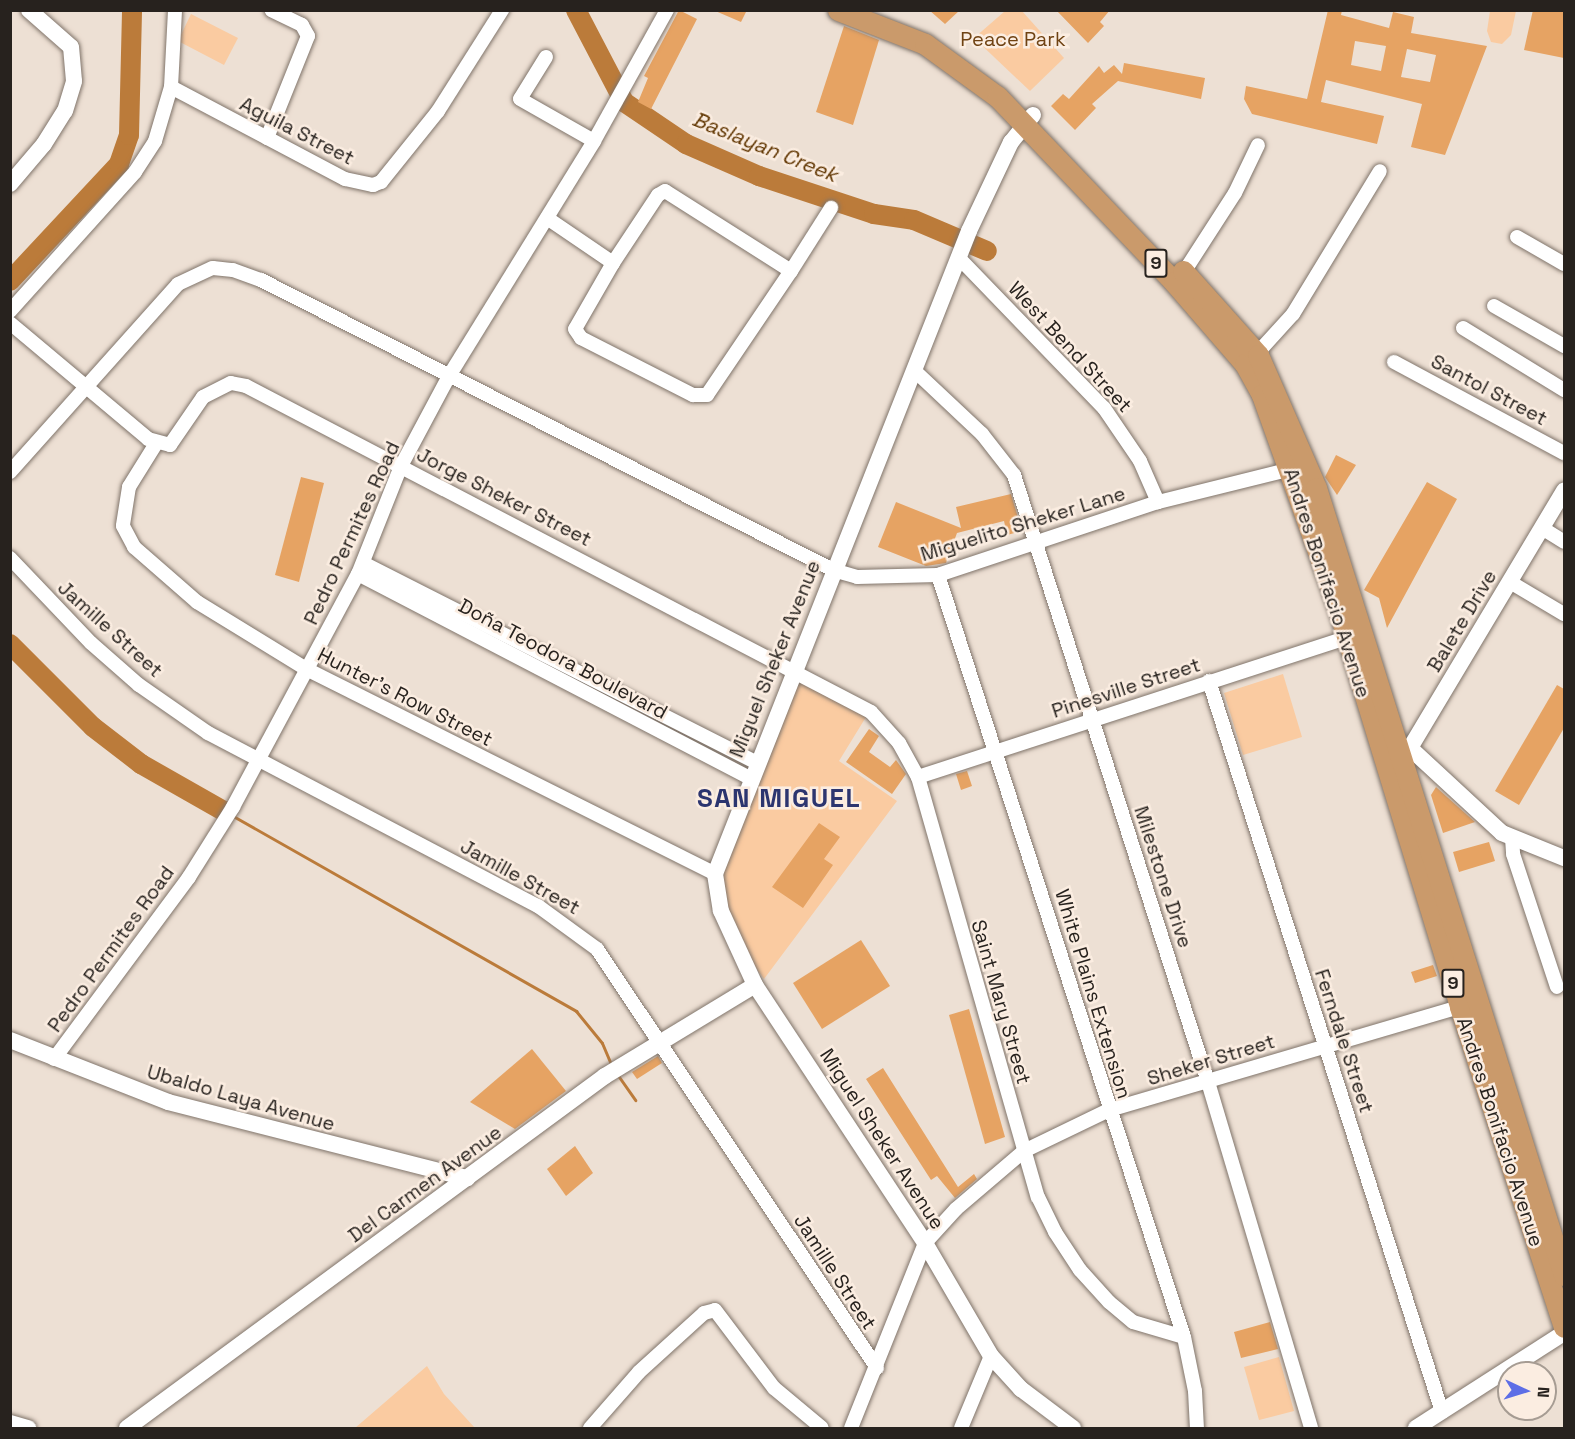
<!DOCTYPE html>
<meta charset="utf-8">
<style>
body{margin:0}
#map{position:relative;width:1575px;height:1439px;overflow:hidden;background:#ede0d4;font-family:"Space Grotesk",sans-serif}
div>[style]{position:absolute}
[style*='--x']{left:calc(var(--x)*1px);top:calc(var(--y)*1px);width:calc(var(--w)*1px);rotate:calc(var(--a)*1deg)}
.green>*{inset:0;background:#facba1}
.stream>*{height:3px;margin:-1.5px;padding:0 1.5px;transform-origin:1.5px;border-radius:1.5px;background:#bb7b3a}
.river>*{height:20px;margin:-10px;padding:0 10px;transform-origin:10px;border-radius:10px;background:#bb7b3a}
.building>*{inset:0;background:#e6a363}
.roads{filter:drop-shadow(0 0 2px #80746a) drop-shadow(0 0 2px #80746a)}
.minor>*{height:14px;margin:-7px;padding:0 7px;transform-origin:7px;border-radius:7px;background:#fff}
.tertiary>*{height:16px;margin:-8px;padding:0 8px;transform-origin:8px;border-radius:8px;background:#fff}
.trunk>*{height:21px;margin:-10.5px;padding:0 10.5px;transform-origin:10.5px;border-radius:10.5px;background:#ca9a6b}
span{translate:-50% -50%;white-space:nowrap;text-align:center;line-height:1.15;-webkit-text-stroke:5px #fbede1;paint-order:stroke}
.shield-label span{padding:2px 4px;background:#fbede1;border:2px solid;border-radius:4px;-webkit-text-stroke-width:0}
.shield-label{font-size:18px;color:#27221e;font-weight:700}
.park-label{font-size:20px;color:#6f4212}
.street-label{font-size:20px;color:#27221e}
.water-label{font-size:21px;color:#603500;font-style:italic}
.district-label{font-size:26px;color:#2c356f;font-weight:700;letter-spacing:1.5px}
.frame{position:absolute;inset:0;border:12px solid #27221e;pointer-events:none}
.north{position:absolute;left:1497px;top:1361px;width:60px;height:60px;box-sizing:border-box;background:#fbede1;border:2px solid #a69c93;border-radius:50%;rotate:94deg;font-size:16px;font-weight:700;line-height:24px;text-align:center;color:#27221e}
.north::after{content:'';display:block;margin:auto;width:21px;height:27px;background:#5d6ee6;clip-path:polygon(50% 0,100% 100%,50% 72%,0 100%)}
</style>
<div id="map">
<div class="green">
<i style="clip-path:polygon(1005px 11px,1022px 11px,1064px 58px,1030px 91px,974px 38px)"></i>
<i style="clip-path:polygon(1490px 11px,1516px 11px,1511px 35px,1502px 44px,1491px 42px,1487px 31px)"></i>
<i style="clip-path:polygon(191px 14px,238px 38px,224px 65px,178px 41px)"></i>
<i style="clip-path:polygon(1283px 674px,1302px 737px,1243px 755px,1224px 693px)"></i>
<i style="clip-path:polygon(796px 675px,866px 717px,839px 761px,897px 801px,764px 979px,741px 948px,727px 913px,723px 879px,726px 854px)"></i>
<i style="clip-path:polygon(1279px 1357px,1294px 1411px,1259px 1420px,1244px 1367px)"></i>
<i style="clip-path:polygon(427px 1366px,444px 1394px,475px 1428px,355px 1428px)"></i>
</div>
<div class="stream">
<i style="--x:233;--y:816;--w:395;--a:29.6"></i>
<i style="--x:576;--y:1011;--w:41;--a:50.9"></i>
<i style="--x:602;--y:1043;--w:25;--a:67"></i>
<i style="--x:617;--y:1074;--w:32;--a:55"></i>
</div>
<div class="river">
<i style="--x:576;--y:10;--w:104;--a:62.4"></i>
<i style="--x:624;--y:102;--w:75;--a:34.1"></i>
<i style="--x:686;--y:144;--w:80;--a:23.7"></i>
<i style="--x:759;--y:176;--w:121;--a:18.3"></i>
<i style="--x:874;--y:214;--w:40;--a:8.5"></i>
<i style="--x:914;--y:220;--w:79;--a:23"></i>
<i style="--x:10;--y:281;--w:160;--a:-47"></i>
<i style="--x:119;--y:164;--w:31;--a:-71"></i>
<i style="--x:129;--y:135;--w:125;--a:-88.6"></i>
<i style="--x:10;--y:644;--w:117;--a:45"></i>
<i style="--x:93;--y:727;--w:61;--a:37.6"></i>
<i style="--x:141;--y:764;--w:93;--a:29.6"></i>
</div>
<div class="building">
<i style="clip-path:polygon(679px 10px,697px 19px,651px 109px,638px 102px,648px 78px,644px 76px)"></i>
<i style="clip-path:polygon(713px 10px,747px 10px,741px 22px)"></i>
<i style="clip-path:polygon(929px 10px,960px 10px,945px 24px)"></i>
<i style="clip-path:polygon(1056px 10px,1110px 10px,1100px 22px,1104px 26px,1088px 43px)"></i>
<i style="clip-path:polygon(evenodd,1328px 10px,1342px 10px,1341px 15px,1389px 28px,1393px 12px,1414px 17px,1411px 33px,1487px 46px,1445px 155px,1411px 147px,1422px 104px,1326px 80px,1321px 102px,1384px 116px,1377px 144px,1252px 114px,1244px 99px,1246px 86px,1307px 99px,1328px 10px,1355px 41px,1386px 46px,1381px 71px,1351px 65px,1355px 41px,1328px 10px,1407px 49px,1436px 55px,1430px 82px,1401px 77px,1407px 49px)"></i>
<i style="clip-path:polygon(1533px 10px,1564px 10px,1564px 58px,1524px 50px)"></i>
<i style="clip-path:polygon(844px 26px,879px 40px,853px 125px,816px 112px)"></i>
<i style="clip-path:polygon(1124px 63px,1205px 78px,1201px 99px,1118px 81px,1092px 104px,1096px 108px,1075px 130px,1051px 106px,1063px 94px,1069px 99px,1099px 66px,1104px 73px,1114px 65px,1122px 74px)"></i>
<i style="clip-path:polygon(1336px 455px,1356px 465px,1337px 495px,1325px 477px)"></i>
<i style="clip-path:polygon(301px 477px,324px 483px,299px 582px,275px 575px)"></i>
<i style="clip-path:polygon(1427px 482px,1457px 499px,1387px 628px,1379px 598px,1364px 590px)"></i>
<i style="clip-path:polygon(1011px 494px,1022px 531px,1007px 535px,1004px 521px,957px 533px,946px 563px,926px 566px,878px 547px,896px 502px,961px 528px,956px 507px)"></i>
<i style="clip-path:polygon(1557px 685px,1564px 689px,1564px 728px,1519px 805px,1495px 791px)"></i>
<i style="clip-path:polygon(869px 729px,879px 736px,869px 752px,890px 767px,896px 760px,906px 774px,892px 794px,846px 762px)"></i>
<i style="clip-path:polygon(967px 771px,972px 786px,961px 790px,956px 774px)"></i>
<i style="clip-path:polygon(1436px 787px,1475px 822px,1443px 833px,1431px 795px)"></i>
<i style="clip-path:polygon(819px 823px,840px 837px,824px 859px,833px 865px,803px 908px,772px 887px)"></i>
<i style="clip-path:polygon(1489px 842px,1495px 861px,1459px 872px,1453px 852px)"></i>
<i style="clip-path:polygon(861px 940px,890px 986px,822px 1029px,793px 983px)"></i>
<i style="clip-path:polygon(1433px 965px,1437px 976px,1415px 983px,1411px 972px)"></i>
<i style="clip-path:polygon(969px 1009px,1005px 1137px,985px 1144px,949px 1015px)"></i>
<i style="clip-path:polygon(532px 1049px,566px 1091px,515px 1129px,470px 1102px)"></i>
<i style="clip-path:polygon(658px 1056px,662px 1063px,637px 1079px,632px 1072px)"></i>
<i style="clip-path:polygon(883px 1068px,958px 1187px,974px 1174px,977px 1179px,955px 1198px,937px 1176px,931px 1180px,866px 1079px)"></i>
<i style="clip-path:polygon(575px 1146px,593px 1173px,566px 1196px,547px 1169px)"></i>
<i style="clip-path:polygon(1270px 1322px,1278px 1349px,1241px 1358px,1234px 1332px)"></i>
</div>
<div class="roads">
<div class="minor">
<i style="--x:546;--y:57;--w:49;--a:121.8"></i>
<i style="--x:520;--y:99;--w:85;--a:29.6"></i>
<i style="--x:171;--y:87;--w:197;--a:27.9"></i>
<i style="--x:345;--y:179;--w:29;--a:12"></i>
<i style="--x:373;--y:185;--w:9;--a:-21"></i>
<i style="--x:381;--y:182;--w:91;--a:-51.2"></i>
<i style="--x:438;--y:111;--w:120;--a:-57.6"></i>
<i style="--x:267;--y:138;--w:110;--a:-68.1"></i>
<i style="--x:308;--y:36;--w:13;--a:-119"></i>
<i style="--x:302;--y:25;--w:34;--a:-154"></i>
<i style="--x:547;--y:218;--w:80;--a:34.3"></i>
<i style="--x:1517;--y:237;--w:54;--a:29.9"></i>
<i style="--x:959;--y:258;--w:209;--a:46"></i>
<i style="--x:1104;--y:408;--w:64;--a:55.8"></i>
<i style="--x:1140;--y:461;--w:45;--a:66.3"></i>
<i style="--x:791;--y:271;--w:149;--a:-147.6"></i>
<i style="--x:665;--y:191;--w:8;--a:150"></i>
<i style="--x:658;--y:195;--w:82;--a:123.5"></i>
<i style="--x:613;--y:263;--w:76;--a:119.9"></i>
<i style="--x:575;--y:329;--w:11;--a:56"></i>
<i style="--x:581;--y:338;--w:126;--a:27"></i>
<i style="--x:693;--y:395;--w:14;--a:0"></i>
<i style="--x:707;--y:395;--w:150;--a:-55.9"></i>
<i style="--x:791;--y:271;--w:75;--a:-57.6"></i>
<i style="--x:1184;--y:272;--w:94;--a:-57.2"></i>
<i style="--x:1235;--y:193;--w:53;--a:-64.4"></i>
<i style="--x:1494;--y:306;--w:81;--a:29.7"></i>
<i style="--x:10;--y:311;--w:187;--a:-48"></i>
<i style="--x:135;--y:172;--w:37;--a:-57"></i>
<i style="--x:155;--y:141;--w:56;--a:-73.5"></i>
<i style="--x:171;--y:87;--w:77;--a:-87"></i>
<i style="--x:10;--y:323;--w:180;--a:40"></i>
<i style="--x:148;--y:439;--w:23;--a:15"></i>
<i style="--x:170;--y:445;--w:58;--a:-55.5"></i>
<i style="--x:203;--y:397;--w:31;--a:-27"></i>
<i style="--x:231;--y:383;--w:15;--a:11"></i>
<i style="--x:246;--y:386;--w:705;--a:27.55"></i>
<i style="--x:871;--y:712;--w:42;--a:47.9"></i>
<i style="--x:899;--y:743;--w:39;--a:61"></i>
<i style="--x:918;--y:777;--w:437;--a:74.1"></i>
<i style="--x:1038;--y:1197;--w:39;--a:64"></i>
<i style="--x:1055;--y:1232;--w:45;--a:56.7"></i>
<i style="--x:1080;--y:1270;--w:43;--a:47.8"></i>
<i style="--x:1109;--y:1302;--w:31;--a:40"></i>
<i style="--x:1133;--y:1322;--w:53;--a:16.4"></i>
<i style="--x:1463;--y:328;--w:119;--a:31.5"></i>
<i style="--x:1252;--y:359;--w:61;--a:-47.7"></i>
<i style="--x:1293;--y:314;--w:167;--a:-58.7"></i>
<i style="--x:1394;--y:362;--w:193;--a:28.2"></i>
<i style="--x:916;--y:372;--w:91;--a:43.2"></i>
<i style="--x:982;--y:434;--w:52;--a:52"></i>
<i style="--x:1014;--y:475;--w:637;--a:72.28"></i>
<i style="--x:1208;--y:1082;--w:361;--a:73.4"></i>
<i style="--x:157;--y:442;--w:53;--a:121.9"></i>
<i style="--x:129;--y:487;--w:39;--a:99"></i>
<i style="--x:123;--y:526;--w:24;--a:62"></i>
<i style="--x:134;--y:547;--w:84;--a:41.1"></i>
<i style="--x:197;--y:602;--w:130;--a:31.5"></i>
<i style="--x:308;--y:670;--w:455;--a:26.6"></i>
<i style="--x:10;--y:472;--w:252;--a:-48.2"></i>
<i style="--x:178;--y:284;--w:38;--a:-25"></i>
<i style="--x:213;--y:268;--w:20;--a:6"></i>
<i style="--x:233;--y:270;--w:30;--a:20"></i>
<i style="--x:261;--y:280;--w:641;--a:26.88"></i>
<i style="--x:833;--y:570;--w:25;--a:16"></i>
<i style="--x:857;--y:577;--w:81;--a:-1.4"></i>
<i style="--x:938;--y:575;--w:232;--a:-18.4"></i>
<i style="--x:1158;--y:502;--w:137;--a:-13.9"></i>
<i style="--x:1542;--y:528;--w:26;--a:32"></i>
<i style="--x:10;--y:558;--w:117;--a:46.4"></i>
<i style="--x:91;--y:643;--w:64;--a:41.2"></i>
<i style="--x:139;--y:685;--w:84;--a:34.8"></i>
<i style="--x:208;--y:733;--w:373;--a:27.7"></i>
<i style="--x:538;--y:906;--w:73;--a:36.1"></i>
<i style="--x:597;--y:949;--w:504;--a:56.25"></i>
<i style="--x:363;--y:563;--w:441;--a:26.9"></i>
<i style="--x:358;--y:574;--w:442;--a:27.5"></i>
<i style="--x:938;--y:575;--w:801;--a:72.11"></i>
<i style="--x:1184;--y:1337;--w:55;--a:78.5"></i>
<i style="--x:1195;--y:1391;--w:37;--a:87"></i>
<i style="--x:1510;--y:582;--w:63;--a:30.7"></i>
<i style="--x:1209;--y:681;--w:767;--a:72.32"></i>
<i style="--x:918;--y:777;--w:451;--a:-18"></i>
<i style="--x:1512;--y:838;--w:16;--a:86"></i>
<i style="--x:1513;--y:854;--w:140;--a:71.7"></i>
<i style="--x:54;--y:1059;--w:227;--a:-53.4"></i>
<i style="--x:189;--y:877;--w:83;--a:-57.8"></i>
<i style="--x:233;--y:807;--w:264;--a:-61.8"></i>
<i style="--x:358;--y:574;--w:116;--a:-68.3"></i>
<i style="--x:401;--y:466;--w:102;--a:-61.9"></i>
<i style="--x:449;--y:376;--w:276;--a:-58.3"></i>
<i style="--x:594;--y:141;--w:150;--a:-60.9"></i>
<i style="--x:590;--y:1428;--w:74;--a:-48.8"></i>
<i style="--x:639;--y:1372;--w:88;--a:-42.2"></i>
<i style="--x:704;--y:1313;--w:11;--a:-15"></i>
<i style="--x:715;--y:1310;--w:98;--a:52.9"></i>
<i style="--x:774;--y:1388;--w:62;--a:39.8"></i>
<i style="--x:851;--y:1428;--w:199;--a:-68.2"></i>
<i style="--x:925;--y:1243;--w:46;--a:-47.6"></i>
<i style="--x:956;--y:1209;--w:89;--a:-40.5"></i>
<i style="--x:1024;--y:1151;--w:94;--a:-25.8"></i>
<i style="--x:1109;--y:1110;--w:366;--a:-16.4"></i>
<i style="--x:961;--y:1428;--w:78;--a:-67.4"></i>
</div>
<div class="tertiary">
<i style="--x:1033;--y:115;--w:35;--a:129"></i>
<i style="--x:1011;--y:142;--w:98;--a:115.3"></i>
<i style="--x:969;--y:231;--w:691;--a:111.56"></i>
<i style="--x:715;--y:874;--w:37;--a:81"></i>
<i style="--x:721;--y:911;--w:81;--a:65.3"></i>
<i style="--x:755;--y:985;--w:309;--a:56.6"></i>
<i style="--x:925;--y:1243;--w:131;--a:59.7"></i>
<i style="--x:991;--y:1356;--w:45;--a:47.7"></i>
<i style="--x:1021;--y:1389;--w:65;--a:36.9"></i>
<i style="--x:10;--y:184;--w:52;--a:-49.6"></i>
<i style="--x:44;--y:144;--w:39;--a:-58"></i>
<i style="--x:65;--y:111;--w:31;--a:-73"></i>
<i style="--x:74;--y:81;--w:34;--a:-95"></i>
<i style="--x:71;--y:47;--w:56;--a:-138.6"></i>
<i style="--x:1410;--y:748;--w:125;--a:42.7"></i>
<i style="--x:1502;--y:833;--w:67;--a:22"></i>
<i style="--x:1388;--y:755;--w:23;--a:-18"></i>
<i style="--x:1410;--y:748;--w:300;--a:-59.1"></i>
<i style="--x:10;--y:1040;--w:170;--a:21.4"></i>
<i style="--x:168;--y:1102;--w:309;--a:14.3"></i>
<i style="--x:10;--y:1423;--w:19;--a:16"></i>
<i style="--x:127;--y:1428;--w:594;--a:-36.37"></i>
<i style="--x:605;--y:1076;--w:175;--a:-31.2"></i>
<i style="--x:1416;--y:1428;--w:176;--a:-32.7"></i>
</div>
<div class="trunk">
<i style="--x:838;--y:10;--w:93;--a:21.3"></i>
<i style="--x:925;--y:44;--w:90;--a:36"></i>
<i style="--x:998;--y:97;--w:255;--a:46.4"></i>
<i style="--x:1174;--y:282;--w:108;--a:49.1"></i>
<i style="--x:1245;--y:364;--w:35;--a:61"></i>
<i style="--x:1262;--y:395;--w:225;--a:70.3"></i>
<i style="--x:1338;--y:607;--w:418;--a:73"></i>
<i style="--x:1460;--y:1007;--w:336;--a:72"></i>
<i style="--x:1183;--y:271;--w:113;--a:48.2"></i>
<i style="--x:1258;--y:355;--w:145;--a:66.4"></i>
<i style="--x:1316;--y:488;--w:825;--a:72.51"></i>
</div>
</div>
<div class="shield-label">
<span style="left:1156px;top:263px">9</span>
<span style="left:1453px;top:983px">9</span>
</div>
<div class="park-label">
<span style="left:1013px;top:39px">Peace Park</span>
</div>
<div class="street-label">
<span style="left:297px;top:131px;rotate:27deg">Aguila Street</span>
<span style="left:1070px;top:347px;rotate:47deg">West Bend Street</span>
<span style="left:1489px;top:390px;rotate:28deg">Santol Street</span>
<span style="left:504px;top:497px;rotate:27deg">Jorge Sheker Street</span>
<span style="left:1023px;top:524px;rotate:-17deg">Miguelito Sheker Lane</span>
<span style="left:352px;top:533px;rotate:-65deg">Pedro Permites Road</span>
<span style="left:1327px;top:583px;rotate:72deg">Andres Bonifacio Avenue</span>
<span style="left:1462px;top:621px;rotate:-59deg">Balete Drive</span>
<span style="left:110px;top:629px;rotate:42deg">Jamille Street</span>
<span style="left:563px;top:659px;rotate:28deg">Doña Teodora Boulevard</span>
<span style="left:775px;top:659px;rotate:-68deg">Miguel Sheker Avenue</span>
<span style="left:1126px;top:688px;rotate:-18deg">Pinesville Street</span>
<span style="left:405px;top:697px;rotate:27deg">Hunter's Row Street</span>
<span style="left:520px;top:877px;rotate:29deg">Jamille Street</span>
<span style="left:1163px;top:877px;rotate:72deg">Milestone Drive</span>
<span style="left:111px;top:949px;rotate:-54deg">Pedro Permites Road</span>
<span style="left:1093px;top:994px;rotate:73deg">White Plains Extension</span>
<span style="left:1001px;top:1002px;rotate:74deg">Saint Mary Street</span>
<span style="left:1344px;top:1041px;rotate:72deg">Ferndale Street</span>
<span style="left:1211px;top:1060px;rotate:-17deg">Sheker Street</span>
<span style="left:241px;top:1098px;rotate:16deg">Ubaldo Laya Avenue</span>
<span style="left:1500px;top:1132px;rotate:72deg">Andres Bonifacio Avenue</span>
<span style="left:882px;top:1139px;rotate:57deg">Miguel Sheker Avenue</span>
<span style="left:425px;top:1184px;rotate:-36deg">Del Carmen Avenue</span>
<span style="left:835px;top:1272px;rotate:57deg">Jamille Street</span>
</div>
<div class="water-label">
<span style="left:765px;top:147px;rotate:22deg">Baslayan Creek</span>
</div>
<div class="district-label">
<span style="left:779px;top:799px">SAN MIGUEL</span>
</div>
<div class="frame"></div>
<div class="north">N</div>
</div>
